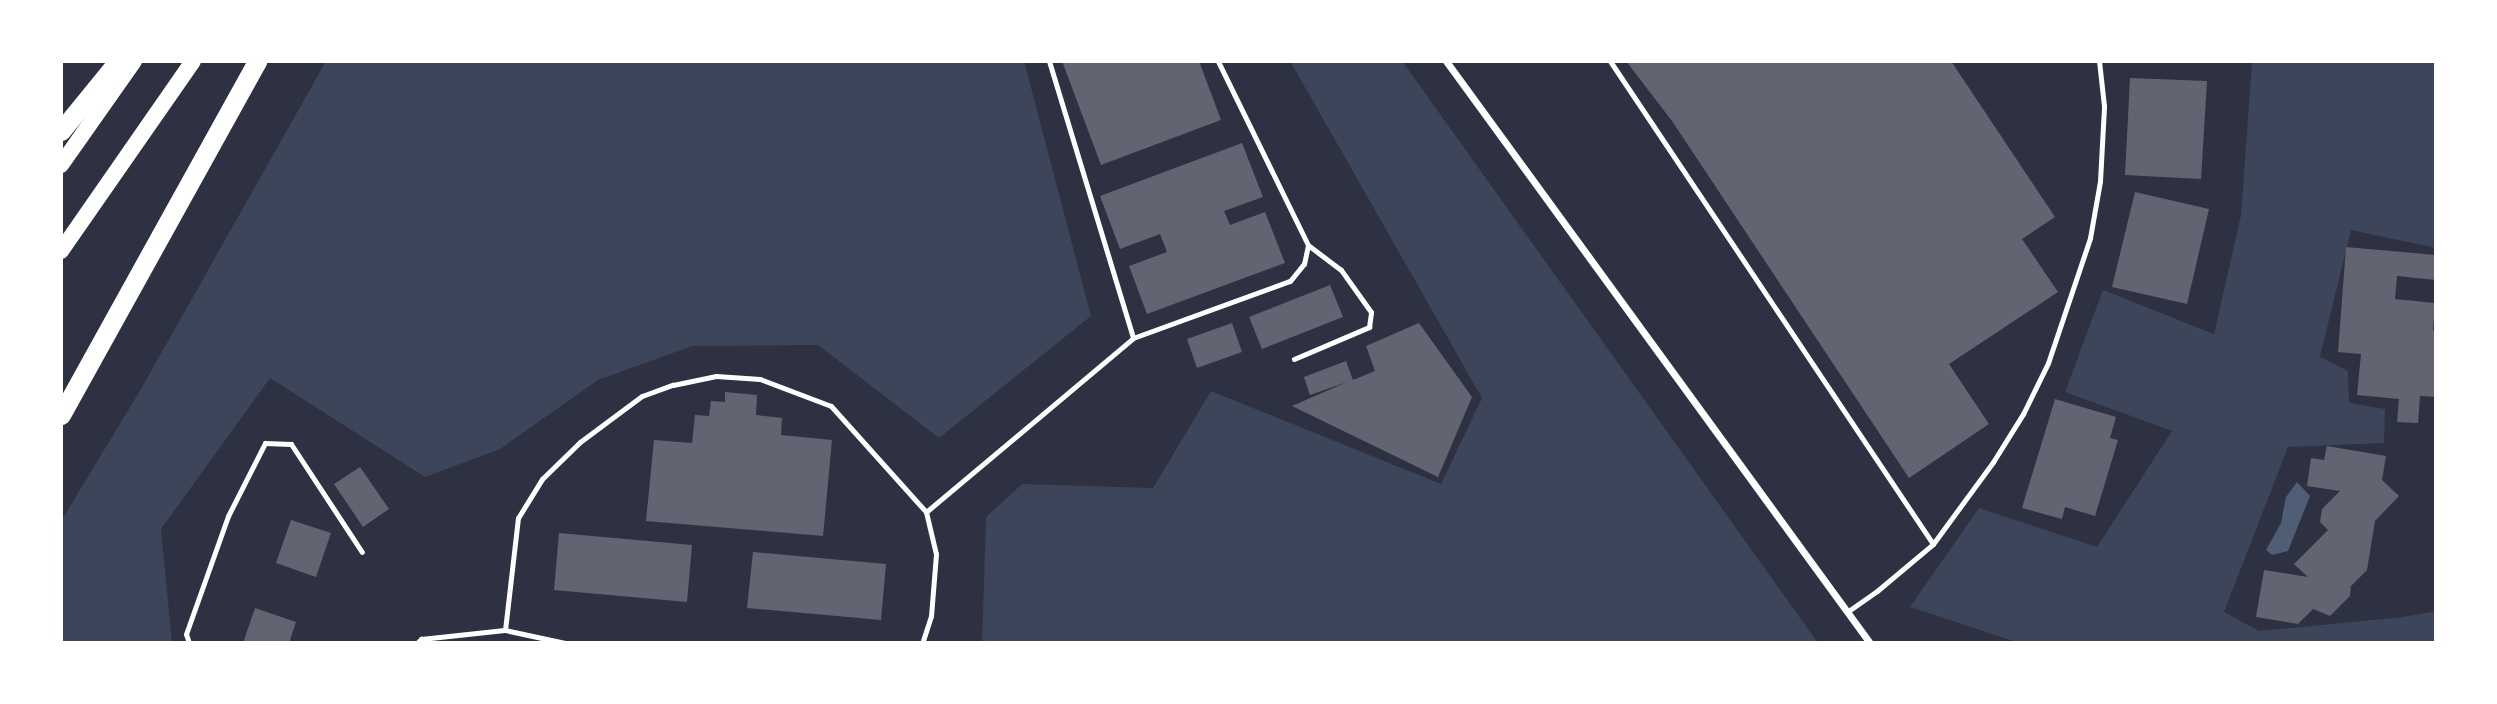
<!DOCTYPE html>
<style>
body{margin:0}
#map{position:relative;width:2497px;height:704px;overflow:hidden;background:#2d3142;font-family:Quicksand,sans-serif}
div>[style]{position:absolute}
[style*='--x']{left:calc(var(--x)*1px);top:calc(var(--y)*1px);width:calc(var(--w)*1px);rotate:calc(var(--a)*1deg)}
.green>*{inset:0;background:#3c4559}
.water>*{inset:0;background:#4f5d75}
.building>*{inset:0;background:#626471}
.service>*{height:5px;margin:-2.5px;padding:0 2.5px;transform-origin:2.5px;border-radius:2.5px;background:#fff}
.minor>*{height:7px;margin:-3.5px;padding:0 3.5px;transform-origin:3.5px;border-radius:3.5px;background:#fff}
.primary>*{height:16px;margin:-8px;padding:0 8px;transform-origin:8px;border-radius:8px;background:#fff}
.motorway>*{height:19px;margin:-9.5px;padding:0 9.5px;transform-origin:9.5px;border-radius:9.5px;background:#fff}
span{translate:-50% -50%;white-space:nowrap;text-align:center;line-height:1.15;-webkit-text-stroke:6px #fff;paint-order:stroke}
.frame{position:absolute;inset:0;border:63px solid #fff;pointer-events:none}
</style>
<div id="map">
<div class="green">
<i style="clip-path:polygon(326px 61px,1024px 61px,1091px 316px,939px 438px,818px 345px,692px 346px,598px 380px,500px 449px,425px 477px,270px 378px,161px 529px,172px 643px,61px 643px,61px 521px,141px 389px)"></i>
<i style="clip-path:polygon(1290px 61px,1402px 61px,1818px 643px,982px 643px,986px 517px,1022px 484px,1153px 488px,1211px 391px,1441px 484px,1482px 398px)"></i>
<i style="clip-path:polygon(2252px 61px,2436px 61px,2436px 248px,2351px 230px,2320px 357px,2348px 371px,2349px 403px,2385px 409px,2384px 443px,2288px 447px,2224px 612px,2259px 631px,2403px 617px,2436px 611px,2436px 643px,2019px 643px,1910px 607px,1979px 508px,2097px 547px,2172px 431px,2065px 392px,2103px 290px,2214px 334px,2241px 215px)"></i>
</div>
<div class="water">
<i style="clip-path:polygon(2297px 482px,2310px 496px,2288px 551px,2272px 555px,2266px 550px,2281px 523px,2286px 497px)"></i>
</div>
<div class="building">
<i style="clip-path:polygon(1062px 61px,1199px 61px,1221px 120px,1101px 165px)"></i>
<i style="clip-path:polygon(1626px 61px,1951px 61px,2055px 217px,2022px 239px,2058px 292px,1949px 364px,1989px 424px,1909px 478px,1672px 121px)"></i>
<i style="clip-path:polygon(2130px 78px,2207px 81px,2201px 179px,2125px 175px)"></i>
<i style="clip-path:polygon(1242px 143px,1263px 197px,1224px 211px,1230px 225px,1265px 212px,1285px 263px,1147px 314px,1129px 266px,1167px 252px,1160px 234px,1120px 249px,1100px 196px)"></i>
<i style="clip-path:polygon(2135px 192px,2209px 209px,2187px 304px,2112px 287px)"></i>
<i style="clip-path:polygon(2346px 247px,2436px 255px,2436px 280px,2397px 276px,2395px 299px,2435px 303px,2433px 330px,2436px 330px,2436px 397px,2420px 396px,2418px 423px,2397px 422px,2399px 399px,2357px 395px,2361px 354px,2338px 352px)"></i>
<i style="clip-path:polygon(1330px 285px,1343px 317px,1262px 349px,1249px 317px)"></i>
<i style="clip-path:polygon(1232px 323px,1242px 352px,1197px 368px,1187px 339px)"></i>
<i style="clip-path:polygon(1419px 323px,1472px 397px,1438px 477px,1292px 406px,1347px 382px,1310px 395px,1304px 377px,1346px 361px,1353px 380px,1375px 371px,1366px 346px)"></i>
<i style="clip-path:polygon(725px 392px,757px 395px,756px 415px,782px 418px,781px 435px,832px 440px,823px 536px,646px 521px,654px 440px,692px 443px,695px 415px,709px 416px,711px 401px,725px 402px)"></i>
<i style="clip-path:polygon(2055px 399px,2116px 417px,2110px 438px,2118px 440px,2095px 516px,2065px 507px,2062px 519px,2022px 508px)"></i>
<i style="clip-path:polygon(2327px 446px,2386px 456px,2382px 480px,2399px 496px,2375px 521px,2367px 570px,2351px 586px,2350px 596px,2330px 616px,2313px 609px,2298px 624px,2256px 617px,2264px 570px,2308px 577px,2294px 564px,2328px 530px,2320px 522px,2322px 509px,2340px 491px,2307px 486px,2311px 458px,2324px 460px)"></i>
<i style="clip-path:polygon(360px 467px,389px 509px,363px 527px,334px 484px)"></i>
<i style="clip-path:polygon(291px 520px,331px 533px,316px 577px,276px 563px)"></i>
<i style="clip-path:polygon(559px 533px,692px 545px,687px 602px,554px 590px)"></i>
<i style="clip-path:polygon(753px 552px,886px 564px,881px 620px,747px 608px)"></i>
<i style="clip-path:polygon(255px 608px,296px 622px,289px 643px,243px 643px)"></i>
</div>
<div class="service">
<i style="--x:1049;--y:61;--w:289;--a:73.1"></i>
<i style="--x:1133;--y:338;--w:167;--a:-20"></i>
<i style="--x:1290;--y:281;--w:22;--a:-51"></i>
<i style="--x:1304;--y:264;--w:19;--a:-78"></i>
<i style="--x:1308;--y:245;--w:205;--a:-116.1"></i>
<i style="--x:1610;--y:61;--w:581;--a:56.23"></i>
<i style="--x:1294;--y:359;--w:82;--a:-23.1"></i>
<i style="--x:1369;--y:327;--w:15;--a:-82"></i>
<i style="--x:1371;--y:312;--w:52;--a:-125.5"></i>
<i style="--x:1341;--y:270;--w:41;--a:-142.9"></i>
<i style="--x:926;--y:512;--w:270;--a:-40"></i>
<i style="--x:1847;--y:612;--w:37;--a:-35"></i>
<i style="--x:1877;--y:591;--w:73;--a:-40"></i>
<i style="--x:1933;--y:544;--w:102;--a:-53.8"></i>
<i style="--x:1993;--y:462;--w:57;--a:-58"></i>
<i style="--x:2023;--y:414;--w:57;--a:-63.9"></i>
<i style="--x:2048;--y:363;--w:132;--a:-71.4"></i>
<i style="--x:2090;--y:238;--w:58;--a:-80"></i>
<i style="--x:2100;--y:181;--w:75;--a:-86.9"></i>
<i style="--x:2104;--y:106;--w:45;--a:-96.3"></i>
<i style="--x:189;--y:643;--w:9;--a:-108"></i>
<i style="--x:186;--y:634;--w:125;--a:-70.4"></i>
<i style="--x:228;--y:516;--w:82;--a:-63.1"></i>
<i style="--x:265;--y:443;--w:26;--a:2"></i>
<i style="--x:291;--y:444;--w:129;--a:56.7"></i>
<i style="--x:417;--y:643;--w:6;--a:-45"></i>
<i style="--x:421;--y:639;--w:84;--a:-6.1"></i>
<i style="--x:565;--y:643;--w:61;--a:-167.8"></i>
<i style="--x:505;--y:630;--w:113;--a:-83.4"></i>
<i style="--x:518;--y:518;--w:46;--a:-58.4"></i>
<i style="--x:542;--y:479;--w:53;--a:-44.2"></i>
<i style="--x:580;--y:442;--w:77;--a:-36.6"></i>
<i style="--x:642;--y:396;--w:33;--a:-20"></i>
<i style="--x:673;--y:385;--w:44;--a:-11.8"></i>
<i style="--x:716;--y:376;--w:44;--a:3.9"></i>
<i style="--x:760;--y:379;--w:76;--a:20.8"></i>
<i style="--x:831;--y:406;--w:142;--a:48.1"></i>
<i style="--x:926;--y:512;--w:43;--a:76.6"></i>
<i style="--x:936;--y:554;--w:62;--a:94.6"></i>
<i style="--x:931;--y:616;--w:28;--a:108"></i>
</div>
<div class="minor">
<i style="--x:1446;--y:61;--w:720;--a:53.93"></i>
</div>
<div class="primary">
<i style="--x:61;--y:165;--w:127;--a:-54.9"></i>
<i style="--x:61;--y:251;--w:231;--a:-55.2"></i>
</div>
<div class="motorway">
<i style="--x:61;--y:131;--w:90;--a:-50.8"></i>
<i style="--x:61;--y:415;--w:405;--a:-61"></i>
</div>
<div class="frame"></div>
</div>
